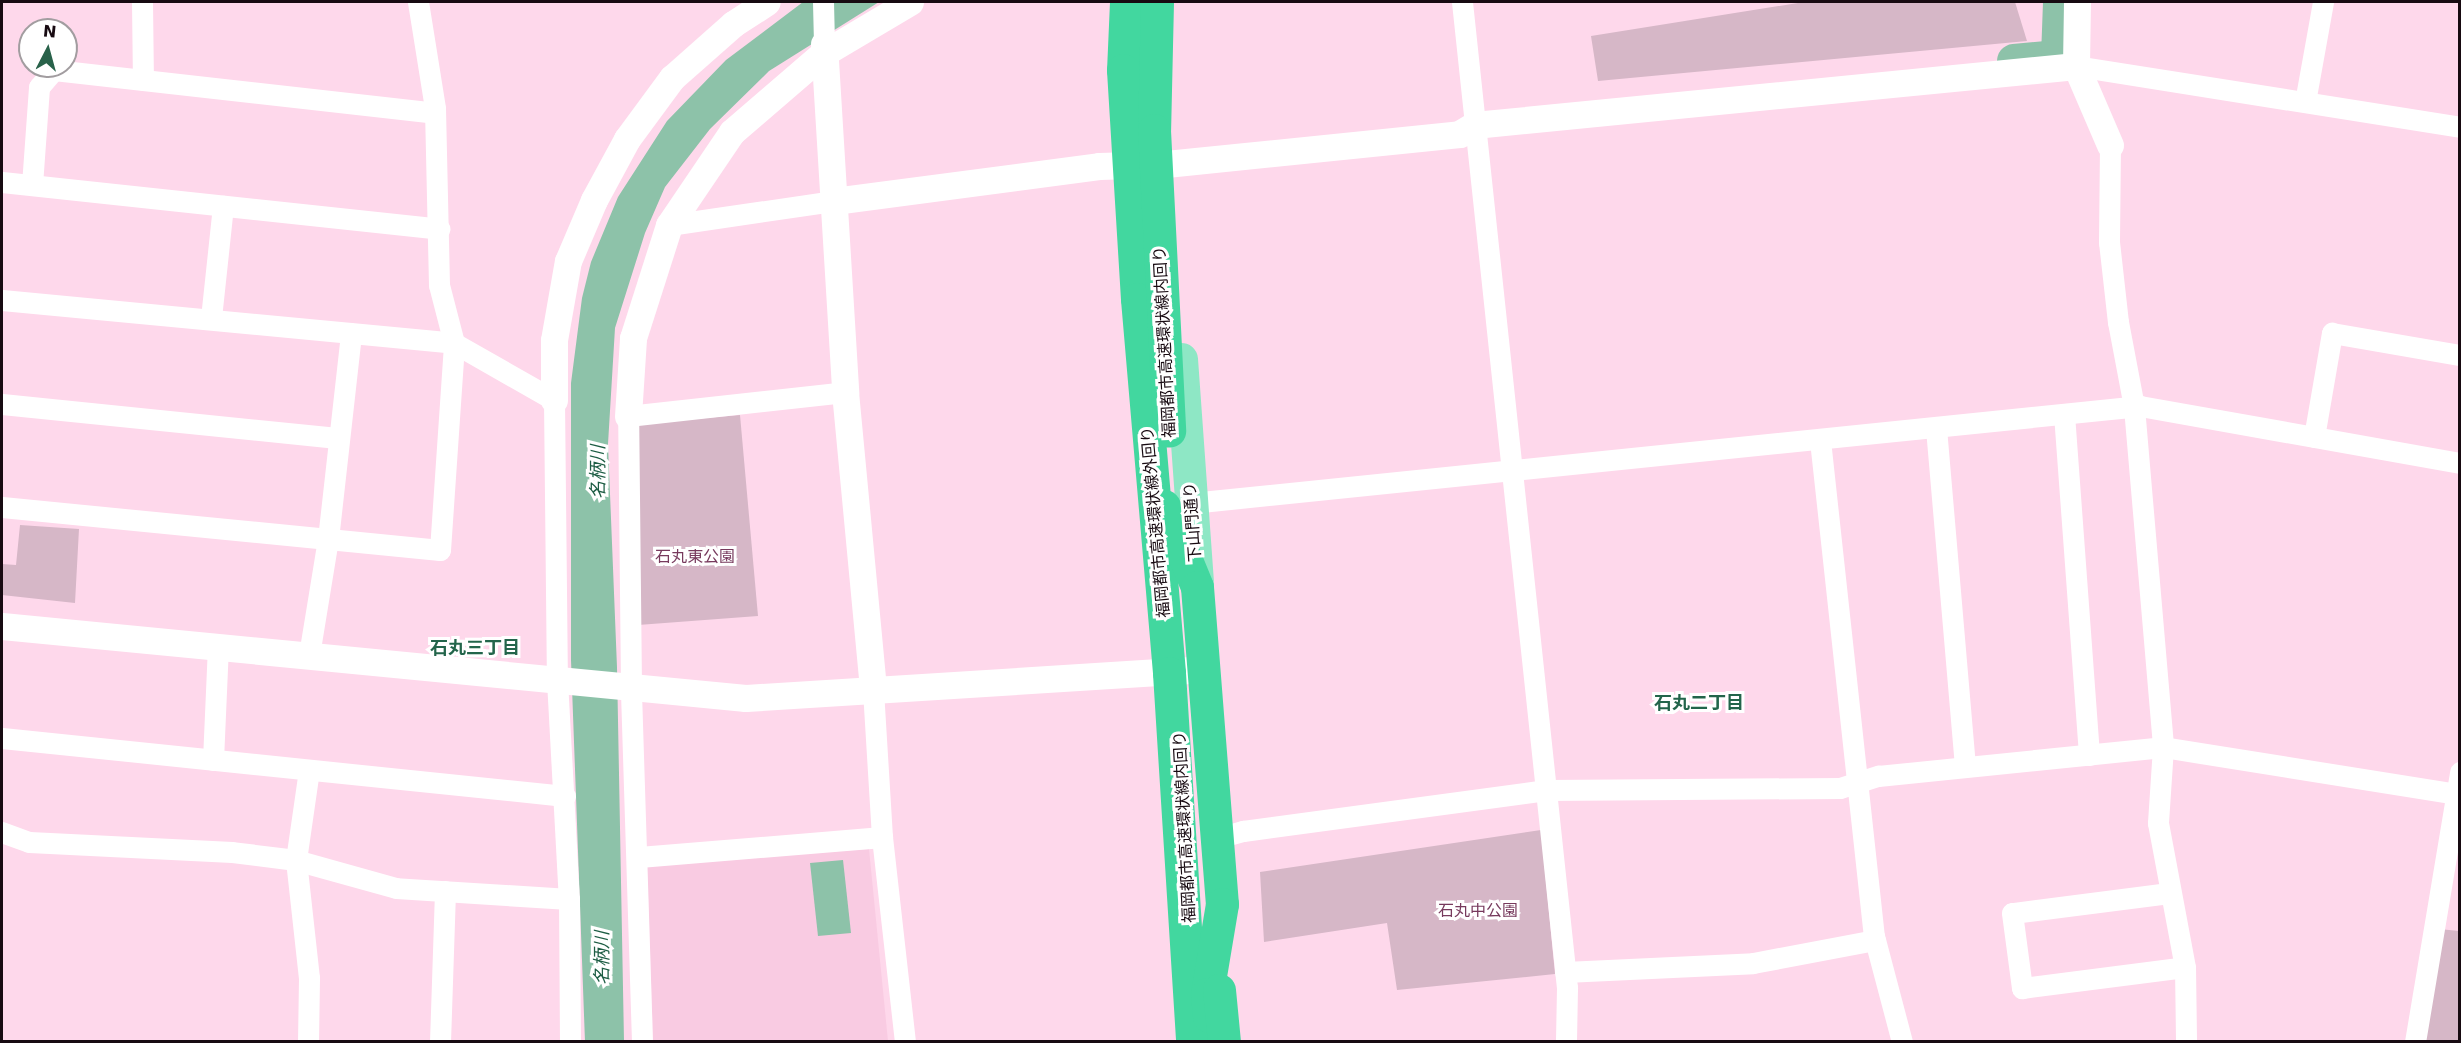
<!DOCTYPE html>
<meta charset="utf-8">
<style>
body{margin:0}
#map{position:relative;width:2461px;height:1043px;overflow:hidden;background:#fed8eb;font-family:"DejaVu Sans","Noto Sans JP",sans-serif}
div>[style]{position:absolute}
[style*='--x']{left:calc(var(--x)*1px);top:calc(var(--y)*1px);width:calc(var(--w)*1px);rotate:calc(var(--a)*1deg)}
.built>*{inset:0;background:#f9cbe2}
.green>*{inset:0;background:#d6b7c7}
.water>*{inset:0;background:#8dc2a9}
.river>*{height:34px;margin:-17px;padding:0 17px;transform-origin:17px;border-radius:17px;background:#8dc2a9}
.minor>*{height:21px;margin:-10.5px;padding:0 10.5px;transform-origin:10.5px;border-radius:10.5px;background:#fff}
.tertiary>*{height:27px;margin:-13.5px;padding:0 13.5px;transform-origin:13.5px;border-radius:13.5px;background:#fff}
.primary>*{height:33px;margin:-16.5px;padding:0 16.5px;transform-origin:16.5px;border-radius:16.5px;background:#8ee7c5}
.motorway>*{height:33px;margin:-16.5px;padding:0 16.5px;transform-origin:16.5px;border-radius:16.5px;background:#42d79f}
span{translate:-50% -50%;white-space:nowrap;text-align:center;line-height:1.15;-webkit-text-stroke:6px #fff;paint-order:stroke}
.street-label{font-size:16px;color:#170a11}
.park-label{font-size:16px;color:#773a5d}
.water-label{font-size:18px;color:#1d5d44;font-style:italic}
.neighbourhood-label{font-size:18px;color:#23654b;font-weight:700}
.frame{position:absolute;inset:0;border:3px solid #170a11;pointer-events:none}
.north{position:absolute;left:18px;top:18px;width:60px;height:60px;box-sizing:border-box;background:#fff;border:2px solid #a29da0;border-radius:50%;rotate:6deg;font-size:16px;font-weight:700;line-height:24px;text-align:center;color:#170a11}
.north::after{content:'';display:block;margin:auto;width:21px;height:27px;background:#29624a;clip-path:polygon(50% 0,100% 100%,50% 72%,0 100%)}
</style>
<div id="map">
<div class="built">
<i style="clip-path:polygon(869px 849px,888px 1041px,653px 1041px,647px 864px)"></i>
</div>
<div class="green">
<i style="clip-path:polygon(1804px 2px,2015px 2px,2027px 41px,1598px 81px,1591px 36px)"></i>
<i style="clip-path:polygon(740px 415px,758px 616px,638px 625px,637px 424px)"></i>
<i style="clip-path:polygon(20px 525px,79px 529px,75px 603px,2px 595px,2px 564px,16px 565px)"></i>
<i style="clip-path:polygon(1541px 830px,1555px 974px,1397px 990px,1387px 923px,1264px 942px,1260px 872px)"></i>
<i style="clip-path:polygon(2439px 929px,2459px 931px,2459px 1041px,2422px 1042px)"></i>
</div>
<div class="water">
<i style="clip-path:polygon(803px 2px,879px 2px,769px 71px,710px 129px,665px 187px,645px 233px,615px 328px,608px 444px,617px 667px,624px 1041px,585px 1042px,571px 660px,571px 383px,582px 298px,591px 262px,618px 197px,667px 121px,726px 60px)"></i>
<i style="clip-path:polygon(843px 860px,851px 933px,818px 936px,810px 863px)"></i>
</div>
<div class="river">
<i style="--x:2014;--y:61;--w:44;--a:-5.2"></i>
<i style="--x:2058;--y:57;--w:55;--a:-87.9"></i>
</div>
<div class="minor">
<i style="--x:142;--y:2;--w:78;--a:89.3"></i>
<i style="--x:823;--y:2;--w:42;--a:88.6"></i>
<i style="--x:1462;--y:2;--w:992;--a:83.92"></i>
<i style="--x:1567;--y:988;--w:54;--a:91.1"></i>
<i style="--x:2076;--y:66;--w:389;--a:9"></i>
<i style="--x:2305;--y:102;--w:102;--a:-79.8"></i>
<i style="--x:2110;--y:145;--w:97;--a:90.6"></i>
<i style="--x:2109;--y:242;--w:81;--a:83.6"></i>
<i style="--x:2118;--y:322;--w:86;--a:79.3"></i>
<i style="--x:2134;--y:407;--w:341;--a:85.1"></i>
<i style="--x:2163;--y:747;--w:76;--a:93.8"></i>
<i style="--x:2158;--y:823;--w:147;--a:79.4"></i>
<i style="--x:2185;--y:967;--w:75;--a:89.2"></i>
<i style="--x:2;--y:182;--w:440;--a:6.1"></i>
<i style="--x:32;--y:185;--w:98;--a:-85.9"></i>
<i style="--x:39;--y:87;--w:23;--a:-49"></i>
<i style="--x:54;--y:70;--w:383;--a:6.4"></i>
<i style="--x:669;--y:225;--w:167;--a:-8.3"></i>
<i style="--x:2;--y:300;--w:454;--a:5.4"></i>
<i style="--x:454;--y:343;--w:115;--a:29.7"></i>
<i style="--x:554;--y:400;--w:280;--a:89.4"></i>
<i style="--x:557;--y:680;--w:219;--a:86.9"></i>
<i style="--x:569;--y:899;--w:173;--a:-176.4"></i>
<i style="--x:396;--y:888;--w:104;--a:-164.4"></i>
<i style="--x:296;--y:860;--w:64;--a:-172.9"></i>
<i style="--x:232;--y:852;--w:203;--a:-177.2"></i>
<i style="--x:29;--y:842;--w:29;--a:-160"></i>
<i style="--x:211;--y:318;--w:113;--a:-83.9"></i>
<i style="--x:2;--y:404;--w:337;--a:5.8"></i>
<i style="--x:2064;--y:414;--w:342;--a:85.8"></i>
<i style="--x:1936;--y:428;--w:340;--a:85.1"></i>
<i style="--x:2314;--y:437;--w:106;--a:-80.2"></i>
<i style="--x:2332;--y:333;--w:130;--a:9.8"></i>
<i style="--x:1820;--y:440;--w:499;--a:83.8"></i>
<i style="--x:1874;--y:936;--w:110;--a:75.2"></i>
<i style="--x:1191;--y:503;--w:954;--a:-5.84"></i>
<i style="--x:2140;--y:406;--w:325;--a:10.1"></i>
<i style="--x:2;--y:507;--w:440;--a:5.6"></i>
<i style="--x:440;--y:550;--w:207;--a:-86.1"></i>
<i style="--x:454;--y:343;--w:60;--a:-104.5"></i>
<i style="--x:439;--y:285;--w:177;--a:-91.3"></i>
<i style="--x:435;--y:108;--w:107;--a:-99.1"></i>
<i style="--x:309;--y:655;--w:118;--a:-80.7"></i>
<i style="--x:328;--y:539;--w:207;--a:-83.6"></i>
<i style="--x:873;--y:690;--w:147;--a:86.5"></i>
<i style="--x:882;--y:837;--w:206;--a:83.6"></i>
<i style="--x:2;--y:738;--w:566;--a:5.88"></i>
<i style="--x:213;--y:760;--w:113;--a:-87.5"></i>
<i style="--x:1218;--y:838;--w:26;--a:-16"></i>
<i style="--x:1243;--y:831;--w:306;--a:-7.7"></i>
<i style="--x:1546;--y:790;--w:294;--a:-0.4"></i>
<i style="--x:1840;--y:788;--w:40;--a:-18"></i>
<i style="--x:1878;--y:776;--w:286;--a:-5.8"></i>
<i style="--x:2163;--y:747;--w:297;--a:9.1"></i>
<i style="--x:639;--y:857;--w:244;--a:-4.7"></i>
<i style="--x:2169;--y:893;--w:158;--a:172.7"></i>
<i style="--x:2012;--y:913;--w:76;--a:82.4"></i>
<i style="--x:2022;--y:988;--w:164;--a:-7.3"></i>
<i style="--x:569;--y:899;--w:143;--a:89.6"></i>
<i style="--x:1565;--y:972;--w:188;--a:-2.7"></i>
<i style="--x:1753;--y:963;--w:124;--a:-10.7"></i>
<i style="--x:308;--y:1042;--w:64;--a:-89.1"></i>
<i style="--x:309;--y:978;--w:119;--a:-96.3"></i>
<i style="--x:296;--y:860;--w:91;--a:-81.8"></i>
<i style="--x:440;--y:1042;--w:151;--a:-88.1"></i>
<i style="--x:642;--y:1042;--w:355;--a:-91.8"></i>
<i style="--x:631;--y:687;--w:271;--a:-90.6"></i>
<i style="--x:628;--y:416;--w:218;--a:-6.3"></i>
<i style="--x:2415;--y:1042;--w:274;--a:-80.5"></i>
</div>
<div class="tertiary">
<i style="--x:2077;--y:2;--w:64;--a:90.9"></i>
<i style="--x:2076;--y:66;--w:86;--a:66.7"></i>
<i style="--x:824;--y:44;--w:349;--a:86.5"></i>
<i style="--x:845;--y:392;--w:299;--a:84.6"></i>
<i style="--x:834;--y:201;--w:267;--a:-7.5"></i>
<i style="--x:1099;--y:166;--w:67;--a:-1.7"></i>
<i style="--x:1166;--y:164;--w:295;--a:-5.8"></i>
<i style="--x:1459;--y:134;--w:17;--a:-31"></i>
<i style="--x:1474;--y:125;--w:605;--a:-5.6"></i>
<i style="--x:554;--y:400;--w:60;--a:-90"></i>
<i style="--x:554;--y:340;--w:80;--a:-80"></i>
<i style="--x:568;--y:261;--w:66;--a:-66.9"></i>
<i style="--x:594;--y:200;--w:69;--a:-61.6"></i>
<i style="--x:627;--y:139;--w:76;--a:-53.6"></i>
<i style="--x:672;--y:78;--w:81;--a:-41.5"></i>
<i style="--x:733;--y:24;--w:40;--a:-32.9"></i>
<i style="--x:628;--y:416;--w:78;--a:-86.3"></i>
<i style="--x:633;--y:338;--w:119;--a:-72.3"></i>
<i style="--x:669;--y:225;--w:112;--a:-55.9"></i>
<i style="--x:732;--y:132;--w:121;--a:-40.7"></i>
<i style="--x:824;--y:53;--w:100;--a:-30.7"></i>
<i style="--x:2;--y:626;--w:747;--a:5.53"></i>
<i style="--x:746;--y:698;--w:445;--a:-3.6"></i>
</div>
<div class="primary">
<i style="--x:1181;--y:359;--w:222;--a:85.9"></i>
</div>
<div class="motorway">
<i style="--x:1126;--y:2;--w:68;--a:92.5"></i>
<i style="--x:1123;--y:70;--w:229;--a:86.5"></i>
<i style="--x:1137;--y:299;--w:375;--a:85.1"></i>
<i style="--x:1169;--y:673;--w:370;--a:86.4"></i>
<i style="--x:1157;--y:2;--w:128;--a:91.3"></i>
<i style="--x:1154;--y:130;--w:301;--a:87.1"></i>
<i style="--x:1164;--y:506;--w:87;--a:67.8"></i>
<i style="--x:1197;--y:587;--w:318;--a:85.5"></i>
<i style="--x:1222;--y:904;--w:91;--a:99.5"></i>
<i style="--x:1207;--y:994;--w:22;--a:85"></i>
<i style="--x:1219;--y:990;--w:52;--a:84.5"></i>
</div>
<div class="street-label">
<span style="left:1165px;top:342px;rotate:-93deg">福岡都市高速環状線内回り</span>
<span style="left:1156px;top:522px;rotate:-95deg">福岡都市高速環状線外回り</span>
<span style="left:1193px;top:522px;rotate:-94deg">下山門通り</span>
<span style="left:1185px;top:827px;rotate:-93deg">福岡都市高速環状線内回り</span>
</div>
<div class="park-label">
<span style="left:695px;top:557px">石丸東公園</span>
<span style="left:1478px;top:911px">石丸中公園</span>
</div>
<div class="water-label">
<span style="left:598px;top:472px;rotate:-90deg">名柄川</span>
<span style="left:602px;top:958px;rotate:-90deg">名柄川</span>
</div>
<div class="neighbourhood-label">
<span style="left:475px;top:648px">石丸三丁目</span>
<span style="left:1699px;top:703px">石丸二丁目</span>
</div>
<div class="frame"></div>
<div class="north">N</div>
</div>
